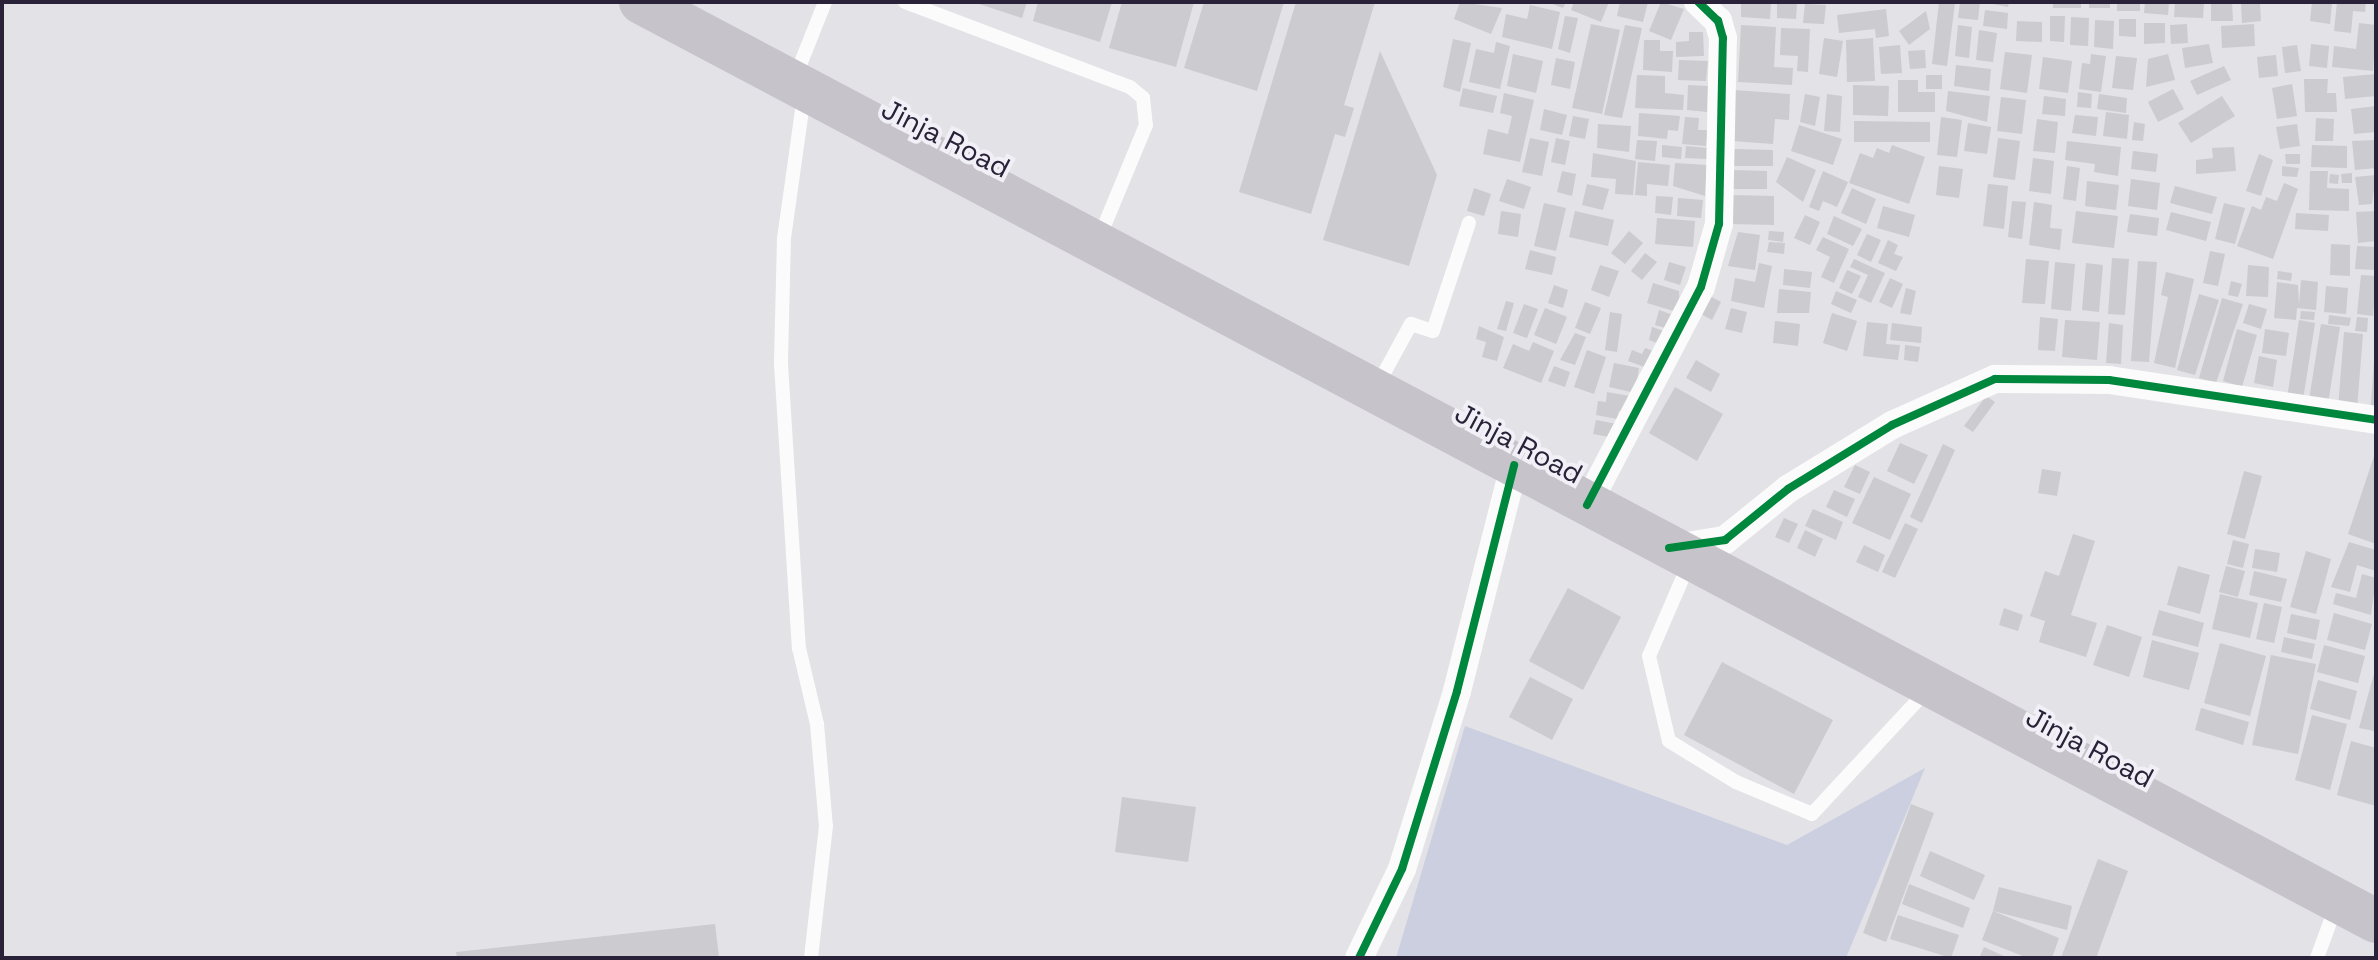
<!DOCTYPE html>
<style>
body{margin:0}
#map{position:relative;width:2378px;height:960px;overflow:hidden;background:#e2e2e7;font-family:"Space Grotesk",sans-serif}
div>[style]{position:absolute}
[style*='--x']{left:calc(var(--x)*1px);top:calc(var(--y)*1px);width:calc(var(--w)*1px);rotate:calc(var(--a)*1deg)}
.green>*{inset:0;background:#cccfdf}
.building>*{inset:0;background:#cbcbd0}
.service>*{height:14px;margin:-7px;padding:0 7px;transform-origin:7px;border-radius:7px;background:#fbfbfb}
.minor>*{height:28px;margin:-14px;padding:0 14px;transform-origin:14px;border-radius:14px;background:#fbfbfb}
.trunk>*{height:44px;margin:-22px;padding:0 22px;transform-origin:22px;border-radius:22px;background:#c6c4ca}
.cycleway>*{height:8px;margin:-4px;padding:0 4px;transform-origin:4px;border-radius:4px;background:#00873e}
span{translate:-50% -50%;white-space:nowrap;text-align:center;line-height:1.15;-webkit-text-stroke:8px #f0f0f6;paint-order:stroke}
.street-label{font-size:28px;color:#292238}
.frame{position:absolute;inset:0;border:4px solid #292238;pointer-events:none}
</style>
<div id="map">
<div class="green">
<i style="clip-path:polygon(1465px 726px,1787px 845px,1925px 768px,1846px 958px,1396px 958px)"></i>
</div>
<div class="building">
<i style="clip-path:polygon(973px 2px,1027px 2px,1022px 18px)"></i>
<i style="clip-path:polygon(1038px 2px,1112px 2px,1100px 42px,1033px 21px)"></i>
<i style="clip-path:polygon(1122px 2px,1194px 2px,1176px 67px,1109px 48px)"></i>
<i style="clip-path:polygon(1204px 2px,1284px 2px,1257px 91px,1184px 68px)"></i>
<i style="clip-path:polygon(1296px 2px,1375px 2px,1344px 105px,1354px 108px,1345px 137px,1335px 134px,1311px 214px,1239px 192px)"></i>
<i style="clip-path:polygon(1460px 2px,1502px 8px,1491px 34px,1454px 19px)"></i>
<i style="clip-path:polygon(1547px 2px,1566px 2px,1563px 8px)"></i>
<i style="clip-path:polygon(1574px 2px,1609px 2px,1601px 22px,1571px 10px)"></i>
<i style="clip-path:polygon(1620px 2px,1648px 2px,1643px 22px,1617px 16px)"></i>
<i style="clip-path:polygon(1661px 2px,1684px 9px,1671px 40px,1649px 31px)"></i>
<i style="clip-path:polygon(1741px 2px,1771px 3px,1770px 19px,1741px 17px)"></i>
<i style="clip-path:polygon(1939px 2px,1955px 3px,1947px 66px,1932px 64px)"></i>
<i style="clip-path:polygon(1960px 2px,1980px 2px,1978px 20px,1958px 18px)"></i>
<i style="clip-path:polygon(1983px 2px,2009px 2px,2008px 7px)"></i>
<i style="clip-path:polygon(2053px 2px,2081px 2px,2081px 8px,2053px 8px)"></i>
<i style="clip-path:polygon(2089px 2px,2110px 2px,2110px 8px,2089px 8px)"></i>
<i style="clip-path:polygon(2117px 2px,2140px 2px,2140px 11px,2117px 11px)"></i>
<i style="clip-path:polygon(2145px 2px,2169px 2px,2168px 15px,2144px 13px)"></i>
<i style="clip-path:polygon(2175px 2px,2204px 2px,2203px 18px,2174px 17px)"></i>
<i style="clip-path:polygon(2211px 2px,2232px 2px,2233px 21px,2211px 21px)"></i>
<i style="clip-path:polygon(2312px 2px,2332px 3px,2330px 24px,2310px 21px)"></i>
<i style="clip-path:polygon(2337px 2px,2366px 2px,2365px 12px,2353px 11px,2351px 33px,2334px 31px)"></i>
<i style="clip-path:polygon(1777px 3px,1797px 4px,1796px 19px,1777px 18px)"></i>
<i style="clip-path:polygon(2260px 3px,2261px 21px,2242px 23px,2241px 4px)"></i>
<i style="clip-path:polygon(1805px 4px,1826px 5px,1824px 24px,1803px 23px)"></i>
<i style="clip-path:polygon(1530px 5px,1560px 12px,1552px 49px,1502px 37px,1506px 14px,1527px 19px)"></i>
<i style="clip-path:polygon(1886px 9px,1889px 36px,1876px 38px,1875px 29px,1839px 33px,1837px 15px)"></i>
<i style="clip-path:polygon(1985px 10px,2008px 13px,2007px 29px,1983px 26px)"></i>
<i style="clip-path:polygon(1926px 11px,1930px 29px,1909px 45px,1899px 31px)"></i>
<i style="clip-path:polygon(1565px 16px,1578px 18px,1570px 53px,1558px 49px)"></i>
<i style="clip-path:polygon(2050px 16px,2065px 16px,2064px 42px,2050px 41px)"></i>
<i style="clip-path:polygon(2071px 17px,2089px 18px,2088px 46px,2070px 45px)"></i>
<i style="clip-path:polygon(2119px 19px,2136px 19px,2136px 37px,2119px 36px)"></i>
<i style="clip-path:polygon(2095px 20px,2114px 21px,2113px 49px,2094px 47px)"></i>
<i style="clip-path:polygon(2017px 21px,2042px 22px,2042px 42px,2016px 41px)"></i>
<i style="clip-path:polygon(2144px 23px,2165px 23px,2165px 43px,2144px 44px)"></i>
<i style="clip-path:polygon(2359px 23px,2376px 25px,2373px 71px,2332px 67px,2334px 46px,2356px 49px)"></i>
<i style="clip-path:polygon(1591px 24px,1620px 30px,1602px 114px,1572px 108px)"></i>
<i style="clip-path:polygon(2187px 24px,2188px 43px,2171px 44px,2170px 25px)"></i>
<i style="clip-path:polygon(2254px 24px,2255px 46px,2222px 48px,2221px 26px)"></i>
<i style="clip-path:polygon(1625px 25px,1642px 28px,1622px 118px,1604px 115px)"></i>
<i style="clip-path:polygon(1741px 25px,1776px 27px,1774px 67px,1793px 68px,1792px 85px,1738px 82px)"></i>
<i style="clip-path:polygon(1958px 25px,1972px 27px,1969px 58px,1955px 56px)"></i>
<i style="clip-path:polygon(1781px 28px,1810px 29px,1808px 72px,1797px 71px,1798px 56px,1780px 55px)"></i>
<i style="clip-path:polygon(1979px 30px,1997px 33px,1993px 62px,1976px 60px)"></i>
<i style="clip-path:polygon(1689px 32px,1703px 32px,1704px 56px,1676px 57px,1676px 42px,1689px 41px)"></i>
<i style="clip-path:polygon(1824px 38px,1843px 41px,1837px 77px,1819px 74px)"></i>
<i style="clip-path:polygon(1873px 38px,1875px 81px,1847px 82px,1846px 40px)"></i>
<i style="clip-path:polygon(1453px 39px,1471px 43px,1460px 92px,1443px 87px)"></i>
<i style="clip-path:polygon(1644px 40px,1660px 40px,1660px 51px,1673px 51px,1672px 72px,1643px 70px)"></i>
<i style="clip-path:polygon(1496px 42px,1510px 46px,1500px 89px,1469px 82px,1476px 49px,1494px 53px)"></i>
<i style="clip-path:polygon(2209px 44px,2213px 63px,2185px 68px,2182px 48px)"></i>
<i style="clip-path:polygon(2311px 44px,2329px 46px,2327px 68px,2309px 66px)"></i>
<i style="clip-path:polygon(1900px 45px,1902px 73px,1881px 74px,1879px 47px)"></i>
<i style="clip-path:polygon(2297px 45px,2301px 71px,2285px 73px,2282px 47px)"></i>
<i style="clip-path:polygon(1925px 50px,1926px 68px,1910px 69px,1908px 51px)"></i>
<i style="clip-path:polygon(1380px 51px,1437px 175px,1409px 266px,1323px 240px)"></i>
<i style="clip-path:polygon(2005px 52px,2032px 55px,2027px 93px,2000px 89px)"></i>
<i style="clip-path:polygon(1513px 54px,1543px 61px,1536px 93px,1507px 86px)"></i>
<i style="clip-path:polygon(2091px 54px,2106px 56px,2101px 92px,2079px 89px,2082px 63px,2090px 64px)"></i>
<i style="clip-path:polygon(2168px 54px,2175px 80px,2146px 87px,2148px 59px)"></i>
<i style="clip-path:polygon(2276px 55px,2278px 76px,2259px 78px,2257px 57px)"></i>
<i style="clip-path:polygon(2116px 56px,2137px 58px,2133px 90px,2112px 88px)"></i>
<i style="clip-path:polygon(2043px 57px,2072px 61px,2068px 93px,2039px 89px)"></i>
<i style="clip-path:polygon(1556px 58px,1575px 62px,1570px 89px,1551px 85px)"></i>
<i style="clip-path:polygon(1679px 60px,1708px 61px,1706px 81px,1678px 80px)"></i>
<i style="clip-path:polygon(1956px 65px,1991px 69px,1989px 91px,1954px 86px)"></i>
<i style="clip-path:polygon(2224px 66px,2231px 80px,2197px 95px,2190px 81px)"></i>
<i style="clip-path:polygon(2376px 74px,2376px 96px,2345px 99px,2343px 77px)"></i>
<i style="clip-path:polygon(1637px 75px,1665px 76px,1665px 93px,1684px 95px,1683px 110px,1635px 108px)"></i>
<i style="clip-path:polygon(1926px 75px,1942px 75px,1942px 89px,1926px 89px)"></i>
<i style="clip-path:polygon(2304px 79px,2328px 79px,2327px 93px,2336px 93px,2337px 112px,2305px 112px)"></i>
<i style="clip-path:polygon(1898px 80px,1918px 80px,1918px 92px,1935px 92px,1935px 112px,1898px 112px)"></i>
<i style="clip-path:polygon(2292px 84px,2297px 116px,2277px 119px,2272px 88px)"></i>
<i style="clip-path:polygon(1688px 85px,1708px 86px,1707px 112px,1687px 110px)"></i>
<i style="clip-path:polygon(1853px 85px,1889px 86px,1888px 116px,1853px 115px)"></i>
<i style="clip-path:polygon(1463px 88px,1497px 96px,1493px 113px,1459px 106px)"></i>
<i style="clip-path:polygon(2173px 89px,2184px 109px,2158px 122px,2148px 102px)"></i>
<i style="clip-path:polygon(1734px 90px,1790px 94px,1789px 120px,1775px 119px,1773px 144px,1732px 141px)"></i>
<i style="clip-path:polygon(1948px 91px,1990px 96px,1987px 122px,1946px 111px)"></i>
<i style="clip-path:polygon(2078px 92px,2092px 94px,2091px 108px,2077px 107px)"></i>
<i style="clip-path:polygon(1504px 93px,1534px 100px,1520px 162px,1483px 154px,1488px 129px,1508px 134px,1512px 116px,1500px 113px)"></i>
<i style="clip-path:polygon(1805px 94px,1820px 97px,1815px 126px,1800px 122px)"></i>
<i style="clip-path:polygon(1827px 94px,1842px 96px,1840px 132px,1824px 131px)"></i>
<i style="clip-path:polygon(2099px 94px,2127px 98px,2126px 113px,2097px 109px)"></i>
<i style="clip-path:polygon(2044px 96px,2066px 99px,2065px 116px,2042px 114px)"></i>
<i style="clip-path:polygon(2222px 96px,2235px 116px,2191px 143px,2178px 123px)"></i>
<i style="clip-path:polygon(2001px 97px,2026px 100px,2022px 134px,1997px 131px)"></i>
<i style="clip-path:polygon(2376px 106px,2376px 132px,2354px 134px,2351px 109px)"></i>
<i style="clip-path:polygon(1544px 109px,1567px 115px,1562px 135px,1540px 130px)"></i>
<i style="clip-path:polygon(2106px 112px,2129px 115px,2127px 139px,2103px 136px)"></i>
<i style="clip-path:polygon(1639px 113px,1680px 116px,1678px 131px,1668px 130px,1667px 139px,1638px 136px)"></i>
<i style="clip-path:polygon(2075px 115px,2098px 117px,2096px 136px,2072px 133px)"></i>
<i style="clip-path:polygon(1573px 116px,1589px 119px,1585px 139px,1569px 136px)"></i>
<i style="clip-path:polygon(1685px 117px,1699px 118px,1698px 130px,1708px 130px,1706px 146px,1682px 144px)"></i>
<i style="clip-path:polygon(1941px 117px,1962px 120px,1957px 157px,1937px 155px)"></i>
<i style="clip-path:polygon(2316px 118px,2334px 119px,2333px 141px,2315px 141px)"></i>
<i style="clip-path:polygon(2037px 119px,2058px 122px,2055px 153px,2033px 151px)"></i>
<i style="clip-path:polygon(1854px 121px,1930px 122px,1930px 142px,1854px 142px)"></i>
<i style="clip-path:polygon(2134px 122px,2145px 124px,2143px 141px,2132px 140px)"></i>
<i style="clip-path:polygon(1968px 123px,1991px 127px,1987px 154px,1964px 151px)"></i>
<i style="clip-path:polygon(1598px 124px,1631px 126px,1629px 152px,1597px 148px)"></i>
<i style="clip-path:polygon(2297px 124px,2300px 146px,2280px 149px,2276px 127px)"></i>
<i style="clip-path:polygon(1799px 125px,1842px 139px,1833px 165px,1791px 151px)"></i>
<i style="clip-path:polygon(1530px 138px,1549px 142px,1542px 176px,1522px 172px)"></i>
<i style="clip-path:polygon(1556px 138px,1570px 141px,1565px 165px,1551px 162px)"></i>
<i style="clip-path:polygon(1998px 138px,2020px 141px,2015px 180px,1993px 177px)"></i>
<i style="clip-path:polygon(1637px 140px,1657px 141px,1655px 161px,1635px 159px)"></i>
<i style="clip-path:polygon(2376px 140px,2376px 168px,2355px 170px,2352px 141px)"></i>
<i style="clip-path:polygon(2067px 141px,2121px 147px,2118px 176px,2094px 172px,2095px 164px,2065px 160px)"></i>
<i style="clip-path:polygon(1662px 145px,1682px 147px,1681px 159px,1662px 157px)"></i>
<i style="clip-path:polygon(1892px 145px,1925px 157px,1909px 204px,1849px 183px,1860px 153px,1873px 158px,1877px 148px,1889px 153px)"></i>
<i style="clip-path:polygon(2312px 145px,2347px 146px,2347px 168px,2311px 167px)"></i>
<i style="clip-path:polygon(1686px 146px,1708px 148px,1707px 159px,1685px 158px)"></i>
<i style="clip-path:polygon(2234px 147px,2236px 171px,2196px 174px,2196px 160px,2213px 158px,2212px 148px)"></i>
<i style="clip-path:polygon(1733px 149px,1773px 150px,1773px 166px,1733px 166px)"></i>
<i style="clip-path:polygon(2133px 151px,2158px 154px,2156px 172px,2131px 169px)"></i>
<i style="clip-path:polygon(1593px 153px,1636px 161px,1633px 195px,1615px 194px,1616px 179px,1591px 177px)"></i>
<i style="clip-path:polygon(2259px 154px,2273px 160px,2261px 196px,2246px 191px)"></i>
<i style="clip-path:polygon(2285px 154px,2300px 154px,2300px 164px,2286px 164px)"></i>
<i style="clip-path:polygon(1787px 157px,1816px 170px,1803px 202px,1776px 182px)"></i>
<i style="clip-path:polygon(2033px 158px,2054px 161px,2051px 194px,2029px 191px)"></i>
<i style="clip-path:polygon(1638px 162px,1670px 165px,1668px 186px,1647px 184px,1647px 196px,1635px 195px)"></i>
<i style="clip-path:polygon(1675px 163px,1707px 165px,1705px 196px,1673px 186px)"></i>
<i style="clip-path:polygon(1939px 166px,1963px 169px,1959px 198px,1936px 195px)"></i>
<i style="clip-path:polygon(2067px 166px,2080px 168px,2076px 201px,2063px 199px)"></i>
<i style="clip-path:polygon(2282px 166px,2299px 168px,2297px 177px,2282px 176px)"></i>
<i style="clip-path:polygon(1732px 170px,1767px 171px,1767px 189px,1732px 189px)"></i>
<i style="clip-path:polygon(1562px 171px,1576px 174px,1572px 196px,1557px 192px)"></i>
<i style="clip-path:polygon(1823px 171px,1848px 182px,1837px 207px,1823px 201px,1819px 211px,1809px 207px)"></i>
<i style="clip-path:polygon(2310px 171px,2328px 171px,2327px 188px,2349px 189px,2349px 211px,2309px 210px)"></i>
<i style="clip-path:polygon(2352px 173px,2352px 183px,2342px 183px,2341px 174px)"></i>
<i style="clip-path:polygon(2330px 174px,2339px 175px,2338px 184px,2329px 183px)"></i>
<i style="clip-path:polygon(2376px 175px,2372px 204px,2359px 205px,2355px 177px)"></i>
<i style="clip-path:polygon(1507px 179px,1531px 187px,1524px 209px,1499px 201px)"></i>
<i style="clip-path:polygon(2131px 179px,2160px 183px,2157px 210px,2128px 206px)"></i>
<i style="clip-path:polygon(2087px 181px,2119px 185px,2116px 210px,2085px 206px)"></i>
<i style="clip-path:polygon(2284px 183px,2298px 189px,2273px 259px,2237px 246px,2252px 206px,2261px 210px,2266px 197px,2277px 201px)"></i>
<i style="clip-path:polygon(1587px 184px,1609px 189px,1603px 210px,1582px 205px)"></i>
<i style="clip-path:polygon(1988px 184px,2008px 186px,2004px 229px,1983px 226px)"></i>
<i style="clip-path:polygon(2175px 186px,2217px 197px,2212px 214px,2170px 203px)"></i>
<i style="clip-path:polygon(1474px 188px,1491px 194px,1484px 216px,1467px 211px)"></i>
<i style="clip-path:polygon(1852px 188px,1876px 199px,1866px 224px,1841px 213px)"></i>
<i style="clip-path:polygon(1731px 195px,1774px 196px,1774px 225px,1731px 224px)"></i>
<i style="clip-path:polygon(1656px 196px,1673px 197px,1671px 215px,1655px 213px)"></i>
<i style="clip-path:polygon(1678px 198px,1703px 200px,1701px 218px,1677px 216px)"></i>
<i style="clip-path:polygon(2012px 201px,2026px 202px,2022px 239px,2008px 237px)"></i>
<i style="clip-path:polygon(2034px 202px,2052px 205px,2050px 228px,2062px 229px,2060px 250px,2029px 245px)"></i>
<i style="clip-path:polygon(1544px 203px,1566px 208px,1556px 251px,1534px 246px)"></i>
<i style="clip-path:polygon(2224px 203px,2245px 208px,2235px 244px,2215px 239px)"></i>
<i style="clip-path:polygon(1883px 206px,1915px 215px,1909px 237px,1877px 228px)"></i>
<i style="clip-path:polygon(1501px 211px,1521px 214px,1518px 237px,1498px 234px)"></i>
<i style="clip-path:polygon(1575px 211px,1614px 220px,1608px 246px,1569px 237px)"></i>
<i style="clip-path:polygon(2076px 211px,2118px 216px,2114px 248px,2072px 243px)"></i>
<i style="clip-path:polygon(2376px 211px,2376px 241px,2358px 243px,2356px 212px)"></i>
<i style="clip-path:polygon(2171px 212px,2211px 222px,2206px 241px,2166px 230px)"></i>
<i style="clip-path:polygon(2296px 213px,2329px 215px,2328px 231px,2295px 229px)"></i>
<i style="clip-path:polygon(2130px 214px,2159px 218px,2157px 236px,2127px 232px)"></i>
<i style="clip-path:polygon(1805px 215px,1820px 222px,1810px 245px,1794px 238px)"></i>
<i style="clip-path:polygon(1834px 216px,1862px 229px,1853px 246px,1827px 234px)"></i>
<i style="clip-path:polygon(1657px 218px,1695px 221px,1693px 247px,1655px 244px)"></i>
<i style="clip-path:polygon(1629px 231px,1643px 243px,1625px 264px,1611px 253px)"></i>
<i style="clip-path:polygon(1769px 231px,1784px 232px,1783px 242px,1768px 240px)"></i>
<i style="clip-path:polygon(1738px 232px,1760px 235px,1755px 270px,1728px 266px)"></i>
<i style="clip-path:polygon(1867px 234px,1881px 240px,1871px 262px,1857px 255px)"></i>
<i style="clip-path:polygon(1823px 237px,1849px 249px,1834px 283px,1821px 277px,1830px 257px,1816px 250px)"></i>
<i style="clip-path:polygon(1888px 240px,1898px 245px,1894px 254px,1903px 257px,1896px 271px,1878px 263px)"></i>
<i style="clip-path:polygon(1769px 242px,1785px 243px,1784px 254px,1767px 252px)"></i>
<i style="clip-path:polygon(2331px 244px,2350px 245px,2350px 276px,2330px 275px)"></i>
<i style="clip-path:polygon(2357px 246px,2376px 247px,2376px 270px,2355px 269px)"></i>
<i style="clip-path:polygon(1530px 250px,1556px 257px,1552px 275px,1525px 269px)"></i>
<i style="clip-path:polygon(2210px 251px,2225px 254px,2218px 286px,2203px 283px)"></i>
<i style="clip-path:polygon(1645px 253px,1657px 262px,1642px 280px,1631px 271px)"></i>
<i style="clip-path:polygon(2112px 258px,2129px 259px,2125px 315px,2108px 314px)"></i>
<i style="clip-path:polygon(1854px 259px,1885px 273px,1871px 303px,1858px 297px,1868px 275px,1850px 267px)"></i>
<i style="clip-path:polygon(2026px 259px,2049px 261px,2045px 304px,2022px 303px)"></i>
<i style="clip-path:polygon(2138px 261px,2157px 262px,2149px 362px,2131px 361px)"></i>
<i style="clip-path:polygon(1669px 262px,1686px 267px,1680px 285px,1664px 280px)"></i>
<i style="clip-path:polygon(2055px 262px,2075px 264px,2071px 311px,2051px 309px)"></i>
<i style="clip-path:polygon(1759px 263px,1772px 266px,1764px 308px,1731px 301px,1735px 278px,1755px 282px)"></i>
<i style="clip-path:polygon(2086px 263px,2103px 265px,2099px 312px,2082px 310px)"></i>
<i style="clip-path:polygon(1600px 265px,1619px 271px,1609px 297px,1591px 290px)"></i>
<i style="clip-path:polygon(2248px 265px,2269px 267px,2268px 297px,2246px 296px)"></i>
<i style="clip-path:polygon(1784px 269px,1812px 272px,1810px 288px,1783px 285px)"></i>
<i style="clip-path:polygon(1847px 270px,1861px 276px,1852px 294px,1839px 288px)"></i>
<i style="clip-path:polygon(2278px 271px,2292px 273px,2291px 281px,2277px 279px)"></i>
<i style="clip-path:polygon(2166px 272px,2194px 279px,2175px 368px,2154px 363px,2168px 297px,2161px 295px)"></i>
<i style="clip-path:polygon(2361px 275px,2376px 276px,2373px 316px,2357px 314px)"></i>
<i style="clip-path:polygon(1890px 278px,1903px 284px,1892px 308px,1879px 302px)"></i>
<i style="clip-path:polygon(2301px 280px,2318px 282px,2316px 310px,2297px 308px,2296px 320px,2274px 318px,2277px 282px,2298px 285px,2299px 305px)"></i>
<i style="clip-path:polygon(2231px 281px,2242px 284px,2238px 297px,2228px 295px)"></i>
<i style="clip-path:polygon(1653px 283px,1679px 291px,1680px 313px,1647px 303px)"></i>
<i style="clip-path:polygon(1554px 285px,1568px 290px,1563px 308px,1548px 303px)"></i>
<i style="clip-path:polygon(2326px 286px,2348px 288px,2346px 314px,2324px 312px)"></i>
<i style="clip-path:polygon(1906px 288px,1916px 291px,1911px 315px,1900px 313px)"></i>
<i style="clip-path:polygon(1779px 289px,1811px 292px,1809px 313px,1777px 313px)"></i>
<i style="clip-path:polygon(1836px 291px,1857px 300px,1851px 313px,1831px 304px)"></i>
<i style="clip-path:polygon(2199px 294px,2219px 300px,2195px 375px,2177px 370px)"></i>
<i style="clip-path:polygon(1708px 295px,1721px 302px,1712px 320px,1699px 313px)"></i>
<i style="clip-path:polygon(2222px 298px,2243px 304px,2216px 383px,2199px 378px)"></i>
<i style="clip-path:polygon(1506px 301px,1514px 303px,1506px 331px,1497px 329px)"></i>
<i style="clip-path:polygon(1585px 302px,1601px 308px,1590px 334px,1575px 328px)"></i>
<i style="clip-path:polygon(1524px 304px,1538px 309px,1527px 338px,1513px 333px)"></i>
<i style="clip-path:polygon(2249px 304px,2267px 309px,2261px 329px,2243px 323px)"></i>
<i style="clip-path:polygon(1545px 308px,1567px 317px,1556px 344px,1534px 335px)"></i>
<i style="clip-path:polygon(1731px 308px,1747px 312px,1742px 333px,1725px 329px)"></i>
<i style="clip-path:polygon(1659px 310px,1673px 315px,1669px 329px,1655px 325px)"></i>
<i style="clip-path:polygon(2301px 311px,2315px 312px,2314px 320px,2300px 319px)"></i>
<i style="clip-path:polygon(1610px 312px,1622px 314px,1617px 352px,1605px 350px)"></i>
<i style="clip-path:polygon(1832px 313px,1857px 321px,1847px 351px,1823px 343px)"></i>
<i style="clip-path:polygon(2329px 315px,2351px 318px,2349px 326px,2328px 324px)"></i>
<i style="clip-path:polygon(2040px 317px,2058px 319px,2055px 351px,2038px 350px)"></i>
<i style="clip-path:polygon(2357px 317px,2368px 318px,2367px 332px,2355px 331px)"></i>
<i style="clip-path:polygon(2065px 320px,2100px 322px,2097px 360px,2062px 357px)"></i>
<i style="clip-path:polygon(2299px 320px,2315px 323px,2303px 400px,2287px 398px)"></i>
<i style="clip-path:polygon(1775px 321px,1800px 324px,1798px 346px,1773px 343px)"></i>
<i style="clip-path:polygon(1867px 322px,1888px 324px,1886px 344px,1900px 345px,1898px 360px,1863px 356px)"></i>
<i style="clip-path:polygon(1892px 323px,1922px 327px,1921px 343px,1890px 340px)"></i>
<i style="clip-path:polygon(2109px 323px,2123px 325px,2121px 364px,2106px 363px)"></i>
<i style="clip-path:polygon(2321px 324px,2340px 327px,2328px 404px,2309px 400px)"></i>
<i style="clip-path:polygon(1479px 326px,1504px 337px,1497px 361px,1482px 357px,1486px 342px,1476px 339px)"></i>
<i style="clip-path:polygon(1652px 327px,1664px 331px,1660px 344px,1649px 340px)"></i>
<i style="clip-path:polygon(2237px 329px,2257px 335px,2242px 387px,2223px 381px)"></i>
<i style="clip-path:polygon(2265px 329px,2289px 333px,2286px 356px,2262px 353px)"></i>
<i style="clip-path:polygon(2344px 332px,2363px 334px,2357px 409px,2338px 408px)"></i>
<i style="clip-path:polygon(1575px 333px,1586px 337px,1575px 365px,1560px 360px)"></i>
<i style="clip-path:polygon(1533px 342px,1554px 351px,1541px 383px,1503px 368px,1513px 344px,1529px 351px)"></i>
<i style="clip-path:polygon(1905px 345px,1920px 347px,1918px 362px,1904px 360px)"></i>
<i style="clip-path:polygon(1645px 348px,1656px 352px,1650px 369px,1628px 361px,1632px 350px,1642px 354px)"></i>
<i style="clip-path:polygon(1587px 350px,1606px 357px,1594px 394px,1574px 387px)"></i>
<i style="clip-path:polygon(2259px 356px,2277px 360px,2273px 387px,2254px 383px)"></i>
<i style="clip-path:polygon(1696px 360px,1720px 374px,1711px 392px,1686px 378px)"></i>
<i style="clip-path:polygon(2374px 362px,2376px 362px,2376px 415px,2370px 415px)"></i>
<i style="clip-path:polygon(1614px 363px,1639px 368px,1635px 393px,1609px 387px)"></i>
<i style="clip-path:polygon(1554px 366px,1570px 372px,1565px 387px,1548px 381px)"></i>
<i style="clip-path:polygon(1675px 387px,1723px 414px,1697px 461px,1649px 433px)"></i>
<i style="clip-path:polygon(1607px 392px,1630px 396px,1627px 413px,1619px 411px,1617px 419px,1596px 415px,1598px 401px,1606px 402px)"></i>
<i style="clip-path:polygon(1986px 396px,1995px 402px,1973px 432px,1964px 426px)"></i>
<i style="clip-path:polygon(1596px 420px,1617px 424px,1614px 438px,1593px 434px)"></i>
<i style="clip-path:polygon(1900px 443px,1928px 455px,1914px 484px,1887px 471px)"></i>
<i style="clip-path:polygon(1943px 444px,1955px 450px,1922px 523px,1910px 517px)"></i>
<i style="clip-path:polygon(2376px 450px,2376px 544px,2348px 534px)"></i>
<i style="clip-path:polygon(1855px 465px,1870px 472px,1860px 494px,1844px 487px)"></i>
<i style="clip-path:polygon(2042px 469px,2061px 472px,2057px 496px,2038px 493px)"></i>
<i style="clip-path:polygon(2244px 471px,2262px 476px,2245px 539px,2227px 534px)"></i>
<i style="clip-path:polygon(1874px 477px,1911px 494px,1890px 540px,1852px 523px)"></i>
<i style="clip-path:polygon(1834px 490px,1855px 499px,1847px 517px,1826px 507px)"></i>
<i style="clip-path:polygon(1813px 509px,1843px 522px,1836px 540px,1805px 526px)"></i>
<i style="clip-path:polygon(1784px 518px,1798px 524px,1789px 543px,1775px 537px)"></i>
<i style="clip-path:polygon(1905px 523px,1918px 529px,1895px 578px,1882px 572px)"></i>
<i style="clip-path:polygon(1805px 530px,1823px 539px,1815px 557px,1797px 548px)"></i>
<i style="clip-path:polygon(2073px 534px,2095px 541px,2071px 615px,2097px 623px,2086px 657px,2039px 642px,2045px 621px,2030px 616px,2045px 571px,2059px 576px)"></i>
<i style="clip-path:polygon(2233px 540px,2249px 544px,2243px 568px,2227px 564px)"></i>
<i style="clip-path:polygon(2349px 542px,2376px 550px,2376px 571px,2357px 565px,2350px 592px,2331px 587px)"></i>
<i style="clip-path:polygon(1864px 545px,1885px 555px,1878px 572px,1856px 562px)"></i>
<i style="clip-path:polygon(2255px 549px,2280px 553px,2277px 572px,2252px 568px)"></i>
<i style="clip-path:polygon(2306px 551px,2331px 559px,2316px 614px,2290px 607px)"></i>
<i style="clip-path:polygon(2178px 566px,2210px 575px,2200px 614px,2167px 605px)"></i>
<i style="clip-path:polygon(2226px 566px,2245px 571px,2238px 597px,2219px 592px)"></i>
<i style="clip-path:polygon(2254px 571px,2287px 579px,2281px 602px,2249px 595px)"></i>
<i style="clip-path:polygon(2362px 574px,2376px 578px,2371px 615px,2333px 604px,2336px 593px,2356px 598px)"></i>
<i style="clip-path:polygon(1568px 588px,1621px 617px,1583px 690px,1529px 661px)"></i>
<i style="clip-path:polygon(2220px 594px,2258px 603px,2250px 638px,2212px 629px)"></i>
<i style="clip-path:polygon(2264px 603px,2282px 607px,2274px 643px,2256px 639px)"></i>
<i style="clip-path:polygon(2004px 608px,2023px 615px,2018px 631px,1999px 625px)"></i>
<i style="clip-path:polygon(2159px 610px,2204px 623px,2198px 647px,2152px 635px)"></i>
<i style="clip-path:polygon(2334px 613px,2372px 624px,2365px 650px,2327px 640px)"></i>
<i style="clip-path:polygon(2291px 614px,2320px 620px,2316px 640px,2287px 633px)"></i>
<i style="clip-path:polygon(2107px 625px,2142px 637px,2129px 677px,2093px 665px)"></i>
<i style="clip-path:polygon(2284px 637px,2315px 644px,2312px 659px,2281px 652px)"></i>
<i style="clip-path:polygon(2152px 640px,2199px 653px,2189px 690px,2143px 677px)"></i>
<i style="clip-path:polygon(2220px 643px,2266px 656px,2250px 716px,2204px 703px)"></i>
<i style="clip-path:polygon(2324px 645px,2365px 656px,2358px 683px,2317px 672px)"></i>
<i style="clip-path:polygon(2271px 655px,2316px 664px,2298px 754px,2252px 745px)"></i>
<i style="clip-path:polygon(1722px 662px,1833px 720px,1794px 794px,1684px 735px)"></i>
<i style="clip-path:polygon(2375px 670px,2376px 723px,2374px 731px,2359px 728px)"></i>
<i style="clip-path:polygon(1530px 677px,1573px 699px,1552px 740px,1509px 717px)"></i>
<i style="clip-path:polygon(2318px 680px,2357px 691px,2350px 720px,2310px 709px)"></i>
<i style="clip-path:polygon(2201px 708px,2249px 722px,2243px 745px,2195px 730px)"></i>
<i style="clip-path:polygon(2312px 715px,2347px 724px,2330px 790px,2295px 780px)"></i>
<i style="clip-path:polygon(2351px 741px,2376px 748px,2376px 806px,2337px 795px)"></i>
<i style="clip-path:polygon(1122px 797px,1196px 807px,1188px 862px,1115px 852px)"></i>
<i style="clip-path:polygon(1911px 804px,1934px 813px,1886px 942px,1863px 933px)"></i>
<i style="clip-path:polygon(1930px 851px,1985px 875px,1974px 900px,1920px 876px)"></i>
<i style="clip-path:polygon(2098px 859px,2128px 871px,2096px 958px,2061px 958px)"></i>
<i style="clip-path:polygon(1909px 884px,1970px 908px,1963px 928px,1902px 904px)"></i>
<i style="clip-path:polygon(1999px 887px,2072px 906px,2067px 930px,1993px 911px)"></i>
<i style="clip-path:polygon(1993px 911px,2059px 938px,2052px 958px,2028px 958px,1982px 940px)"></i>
<i style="clip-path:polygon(1898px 915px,1959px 935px,1951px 958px,1890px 939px)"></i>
<i style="clip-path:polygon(715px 924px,719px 958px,457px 958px,456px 952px)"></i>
<i style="clip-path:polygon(1984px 947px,2008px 958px,1979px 958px)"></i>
</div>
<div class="service">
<i style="--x:905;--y:2;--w:241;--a:20.7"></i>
<i style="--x:1130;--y:87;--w:17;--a:40"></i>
<i style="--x:1143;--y:98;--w:27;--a:84"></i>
<i style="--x:1146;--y:125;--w:126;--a:112.5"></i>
<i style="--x:794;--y:80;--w:84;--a:-68.3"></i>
<i style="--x:804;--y:96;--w:143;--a:98"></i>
<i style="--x:784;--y:238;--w:126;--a:91.4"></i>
<i style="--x:781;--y:364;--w:285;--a:86.4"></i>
<i style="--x:799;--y:648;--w:78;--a:76.7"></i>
<i style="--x:817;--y:724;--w:102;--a:85"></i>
<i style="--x:826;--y:826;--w:133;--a:96.5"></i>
<i style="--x:1377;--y:386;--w:71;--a:-61.3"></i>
<i style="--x:1411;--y:324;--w:23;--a:18"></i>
<i style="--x:1433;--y:331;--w:114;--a:-71.6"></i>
<i style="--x:1690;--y:561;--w:103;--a:113.3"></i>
<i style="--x:1649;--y:656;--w:87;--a:76.8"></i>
<i style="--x:1669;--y:741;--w:79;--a:31.5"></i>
<i style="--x:1736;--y:782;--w:82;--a:22.8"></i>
<i style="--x:1812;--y:814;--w:172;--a:-47.1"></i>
<i style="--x:2317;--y:958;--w:55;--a:-69.9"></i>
</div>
<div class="minor">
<i style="--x:1587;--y:505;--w:246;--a:-62.4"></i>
<i style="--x:1701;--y:287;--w:66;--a:-74.1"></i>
<i style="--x:1719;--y:224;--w:186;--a:-88.8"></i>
<i style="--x:1723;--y:38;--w:18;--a:-106"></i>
<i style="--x:1718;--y:21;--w:28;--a:-136"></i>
<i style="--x:1674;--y:548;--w:52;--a:-8.9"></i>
<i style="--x:1725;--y:540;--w:81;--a:-39"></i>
<i style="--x:1788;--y:489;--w:122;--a:-31.6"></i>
<i style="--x:1892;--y:425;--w:113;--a:-24.1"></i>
<i style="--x:1995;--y:379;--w:114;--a:0.5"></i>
<i style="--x:2109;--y:380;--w:270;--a:8.5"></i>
<i style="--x:1359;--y:958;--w:99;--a:-64.2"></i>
<i style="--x:1402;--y:869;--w:186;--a:-72.8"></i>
<i style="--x:1457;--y:691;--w:233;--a:-75.8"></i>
</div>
<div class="trunk">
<i style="--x:641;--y:2;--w:1963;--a:27.91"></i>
</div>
<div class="cycleway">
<i style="--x:1587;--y:505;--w:246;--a:-62.4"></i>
<i style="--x:1701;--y:287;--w:66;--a:-74.1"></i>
<i style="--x:1719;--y:224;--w:186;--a:-88.8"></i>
<i style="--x:1723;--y:38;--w:18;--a:-106"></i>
<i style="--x:1718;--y:21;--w:28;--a:-136"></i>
<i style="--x:1669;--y:548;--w:57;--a:-8.1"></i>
<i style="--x:1725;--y:540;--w:81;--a:-39"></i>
<i style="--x:1788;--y:489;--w:122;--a:-31.6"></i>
<i style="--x:1892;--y:425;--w:113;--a:-24.1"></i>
<i style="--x:1995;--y:379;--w:114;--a:0.5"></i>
<i style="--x:2109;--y:380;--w:270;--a:8.5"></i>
<i style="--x:1359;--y:958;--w:99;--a:-64.2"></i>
<i style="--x:1402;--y:869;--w:186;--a:-72.8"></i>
<i style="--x:1457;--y:691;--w:233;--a:-75.8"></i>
</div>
<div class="street-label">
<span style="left:946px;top:138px;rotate:27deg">Jinja Road</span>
<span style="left:1519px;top:443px;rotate:28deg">Jinja Road</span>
<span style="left:2090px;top:747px;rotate:28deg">Jinja Road</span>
</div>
<div class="frame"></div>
</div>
